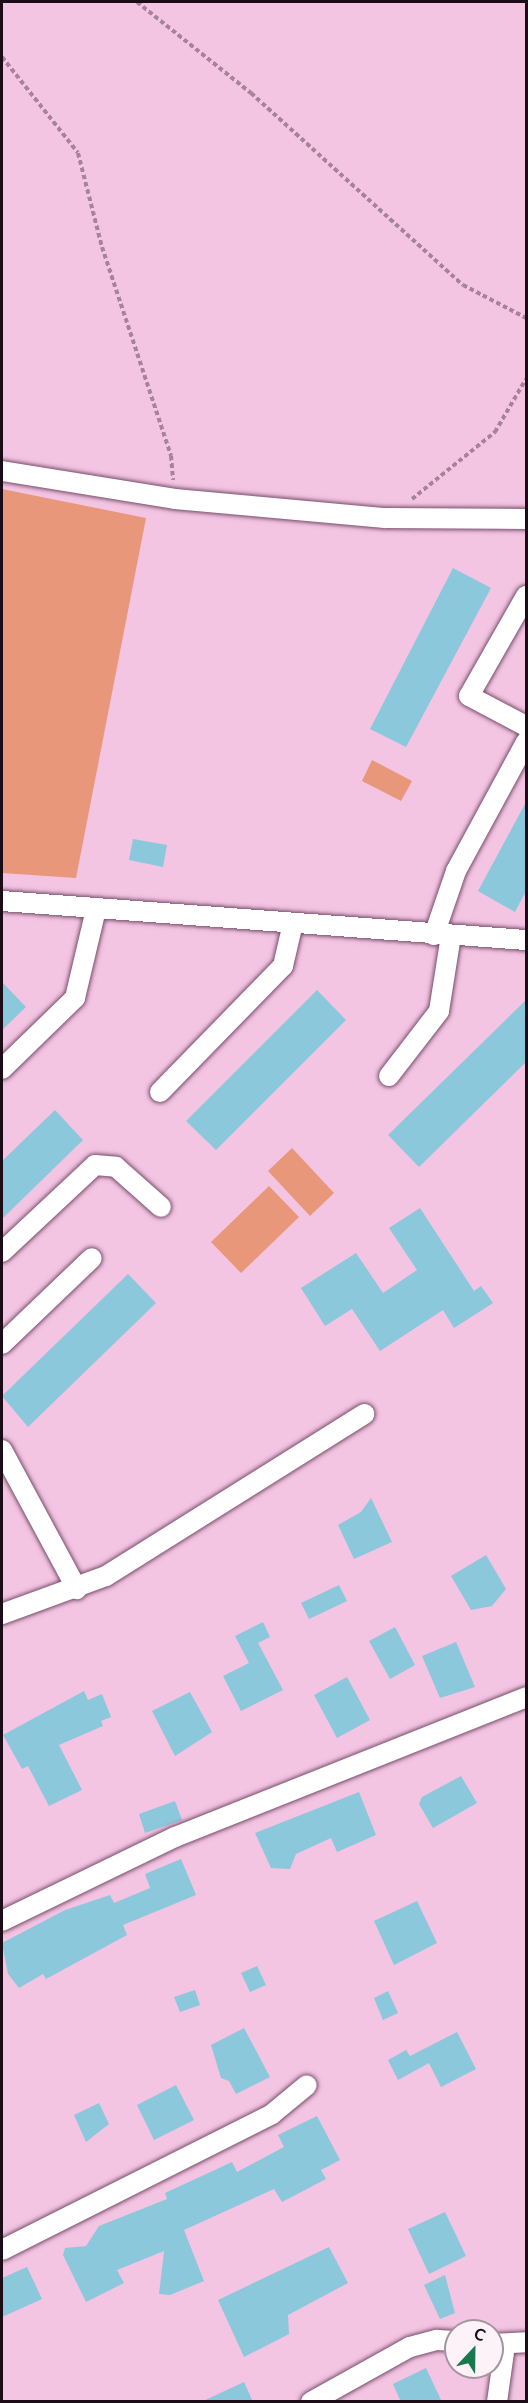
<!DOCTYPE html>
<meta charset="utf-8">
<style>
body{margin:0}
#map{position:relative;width:528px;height:2403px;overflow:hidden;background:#f4c4e3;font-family:Lato,sans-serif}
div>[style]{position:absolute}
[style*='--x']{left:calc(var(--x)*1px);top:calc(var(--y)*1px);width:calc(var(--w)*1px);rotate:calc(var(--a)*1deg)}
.green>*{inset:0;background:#e9977b}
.building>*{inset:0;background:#8bc8db}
.path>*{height:4px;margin-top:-2px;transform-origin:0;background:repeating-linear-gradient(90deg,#a7839a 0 4.5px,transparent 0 7.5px)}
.roads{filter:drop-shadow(0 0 2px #774e6a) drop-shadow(0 0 2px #774e6a)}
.minor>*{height:20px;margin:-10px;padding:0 10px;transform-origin:10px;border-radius:10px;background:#fff}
span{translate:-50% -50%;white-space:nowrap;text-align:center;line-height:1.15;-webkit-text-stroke:4.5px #fcf2f8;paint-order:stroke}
.frame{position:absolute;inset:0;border:3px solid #1c0c17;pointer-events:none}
.north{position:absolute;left:444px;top:2319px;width:60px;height:60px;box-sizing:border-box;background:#fcf2f8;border:2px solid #a2969e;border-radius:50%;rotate:22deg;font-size:16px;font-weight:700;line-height:24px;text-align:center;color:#1c0c17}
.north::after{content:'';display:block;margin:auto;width:21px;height:27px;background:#187950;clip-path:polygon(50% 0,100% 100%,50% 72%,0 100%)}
</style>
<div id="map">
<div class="green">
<i style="clip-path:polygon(2px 489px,146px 518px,76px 878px,2px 873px)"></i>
<i style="clip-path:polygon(372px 760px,412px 781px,401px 801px,362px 781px)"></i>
<i style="clip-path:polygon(292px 1148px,334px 1193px,310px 1216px,268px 1171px)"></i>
<i style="clip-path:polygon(269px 1186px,299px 1217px,241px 1273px,211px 1242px)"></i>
</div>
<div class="building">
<i style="clip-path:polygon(453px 568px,491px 588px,406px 747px,370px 729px)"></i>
<i style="clip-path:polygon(526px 802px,526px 891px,515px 912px,478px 891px)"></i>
<i style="clip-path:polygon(133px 839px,167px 845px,163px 867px,129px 860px)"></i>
<i style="clip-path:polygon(2px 982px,26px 1007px,2px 1030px)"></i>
<i style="clip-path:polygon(317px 990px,346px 1020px,216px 1150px,186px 1121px)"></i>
<i style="clip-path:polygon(526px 1000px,526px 1062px,419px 1167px,388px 1135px)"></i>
<i style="clip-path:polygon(55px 1110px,83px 1140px,2px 1219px,2px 1161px)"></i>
<i style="clip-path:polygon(420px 1208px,474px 1291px,481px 1286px,493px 1303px,454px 1328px,443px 1310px,380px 1351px,352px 1309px,325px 1326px,301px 1288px,356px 1253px,383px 1293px,417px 1270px,389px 1228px)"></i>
<i style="clip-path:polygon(128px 1274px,156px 1303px,28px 1427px,2px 1396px)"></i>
<i style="clip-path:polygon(371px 1498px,392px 1542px,354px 1559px,338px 1525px,361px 1512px)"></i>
<i style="clip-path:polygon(486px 1555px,506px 1589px,492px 1606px,471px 1610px,451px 1576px)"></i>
<i style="clip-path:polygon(339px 1585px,347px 1601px,309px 1619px,301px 1603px)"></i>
<i style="clip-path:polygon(263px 1622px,270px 1637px,258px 1643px,283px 1690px,241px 1711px,223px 1676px,249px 1663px,235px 1636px)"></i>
<i style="clip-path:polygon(395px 1627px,415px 1665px,390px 1679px,369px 1641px)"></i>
<i style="clip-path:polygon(456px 1642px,475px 1687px,440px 1698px,422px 1656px)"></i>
<i style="clip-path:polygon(347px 1677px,370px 1720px,337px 1738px,314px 1695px)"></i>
<i style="clip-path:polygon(84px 1691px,88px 1700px,102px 1694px,111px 1717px,101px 1721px,103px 1726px,59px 1745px,82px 1790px,49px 1806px,28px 1766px,22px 1769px,3px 1735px)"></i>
<i style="clip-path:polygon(190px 1692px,212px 1732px,175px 1756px,152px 1711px)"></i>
<i style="clip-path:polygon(461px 1776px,477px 1803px,433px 1828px,419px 1804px,422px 1797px)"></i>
<i style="clip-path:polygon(359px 1792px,376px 1835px,337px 1852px,331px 1838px,296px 1854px,290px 1869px,271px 1868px,255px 1833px)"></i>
<i style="clip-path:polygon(175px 1801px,182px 1820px,145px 1833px,139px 1814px)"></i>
<i style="clip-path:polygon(181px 1859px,196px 1895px,123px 1925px,127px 1935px,46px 1979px,43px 1974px,19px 1988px,8px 1974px,2px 1943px,65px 1910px,110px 1895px,114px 1903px,150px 1888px,145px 1874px)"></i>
<i style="clip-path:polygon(417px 1901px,437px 1943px,394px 1965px,374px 1921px)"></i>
<i style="clip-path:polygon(257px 1966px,266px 1985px,250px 1992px,241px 1973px)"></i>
<i style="clip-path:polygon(195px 1990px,200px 2005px,180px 2012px,174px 1997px)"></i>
<i style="clip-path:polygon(388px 1991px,398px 2013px,383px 2020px,374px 1998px)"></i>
<i style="clip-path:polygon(244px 2028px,270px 2077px,236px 2094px,229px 2081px,221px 2078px,211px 2045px)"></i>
<i style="clip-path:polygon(457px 2032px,476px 2069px,441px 2087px,429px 2063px,398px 2080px,388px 2060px,406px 2050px,410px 2056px)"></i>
<i style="clip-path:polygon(176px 2085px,194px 2120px,154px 2140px,137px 2105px)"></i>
<i style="clip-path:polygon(99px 2103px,109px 2124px,86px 2142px,74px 2115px)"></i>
<i style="clip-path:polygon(317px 2116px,340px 2160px,321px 2170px,326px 2179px,282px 2202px,274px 2189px,184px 2230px,204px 2281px,170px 2295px,159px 2294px,164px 2251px,117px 2270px,124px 2283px,86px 2302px,63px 2255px,65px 2248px,86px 2246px,99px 2226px,167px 2199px,165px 2193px,232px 2162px,237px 2172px,284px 2147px,278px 2135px)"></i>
<i style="clip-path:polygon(445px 2212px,466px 2256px,429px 2274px,408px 2229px)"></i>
<i style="clip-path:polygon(329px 2247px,348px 2283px,288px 2315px,289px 2334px,244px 2357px,218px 2300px)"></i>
<i style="clip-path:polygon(27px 2267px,42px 2299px,2px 2317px,2px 2278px)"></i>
<i style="clip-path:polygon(445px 2275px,455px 2313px,440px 2319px,424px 2285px)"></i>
<i style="clip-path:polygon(426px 2368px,442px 2402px,401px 2402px,393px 2384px)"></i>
<i style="clip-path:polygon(244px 2382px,253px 2402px,201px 2402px)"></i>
</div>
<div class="path">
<i style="--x:137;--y:2;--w:146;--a:38.6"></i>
<i style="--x:251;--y:93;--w:286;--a:42.2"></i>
<i style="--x:463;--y:285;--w:71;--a:27.6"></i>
<i style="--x:2;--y:57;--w:122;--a:51.6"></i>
<i style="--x:78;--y:153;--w:97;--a:75.7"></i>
<i style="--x:102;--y:247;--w:220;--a:71.7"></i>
<i style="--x:171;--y:456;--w:24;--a:85"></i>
<i style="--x:412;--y:499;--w:107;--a:-38.9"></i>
<i style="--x:495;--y:432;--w:61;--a:-59.7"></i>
</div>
<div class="roads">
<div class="minor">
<i style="--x:2;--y:471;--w:175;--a:9.2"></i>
<i style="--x:175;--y:499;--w:211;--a:5.2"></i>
<i style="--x:385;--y:518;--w:141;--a:0.4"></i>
<i style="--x:526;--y:596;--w:115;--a:119.7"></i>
<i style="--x:469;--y:696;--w:64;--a:27.8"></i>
<i style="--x:2;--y:901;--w:525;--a:4.26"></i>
<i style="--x:434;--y:935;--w:68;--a:-71"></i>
<i style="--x:456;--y:871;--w:147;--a:-61.5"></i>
<i style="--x:2;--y:1069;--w:102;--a:-44.2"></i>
<i style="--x:75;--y:998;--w:91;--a:-76.7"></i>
<i style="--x:389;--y:1076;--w:82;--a:-52.4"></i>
<i style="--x:439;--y:1011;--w:77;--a:-81"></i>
<i style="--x:160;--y:1092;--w:176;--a:-45.7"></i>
<i style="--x:283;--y:966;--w:44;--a:-76.9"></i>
<i style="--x:2;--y:1252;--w:127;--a:-43.1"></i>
<i style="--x:95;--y:1165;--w:21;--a:5"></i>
<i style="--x:116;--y:1167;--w:60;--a:41.6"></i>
<i style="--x:2;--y:1344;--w:124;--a:-43.7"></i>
<i style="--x:2;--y:1450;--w:158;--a:61.7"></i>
<i style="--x:2;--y:1614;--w:111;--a:-20.1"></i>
<i style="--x:106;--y:1576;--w:305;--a:-32.1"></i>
<i style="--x:2;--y:1921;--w:192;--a:-25.9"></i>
<i style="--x:175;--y:1837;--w:378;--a:-21.7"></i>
<i style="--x:2;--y:2250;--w:302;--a:-26.7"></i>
<i style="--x:272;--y:2114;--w:45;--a:-39.6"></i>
<i style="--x:492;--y:2344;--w:34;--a:-3"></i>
<i style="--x:311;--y:2402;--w:113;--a:-29.1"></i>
<i style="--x:410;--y:2347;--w:28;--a:-15"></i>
<i style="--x:437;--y:2340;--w:19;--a:3"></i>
<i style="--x:497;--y:2402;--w:58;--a:-82"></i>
</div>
</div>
<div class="frame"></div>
<div class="north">С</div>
</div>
